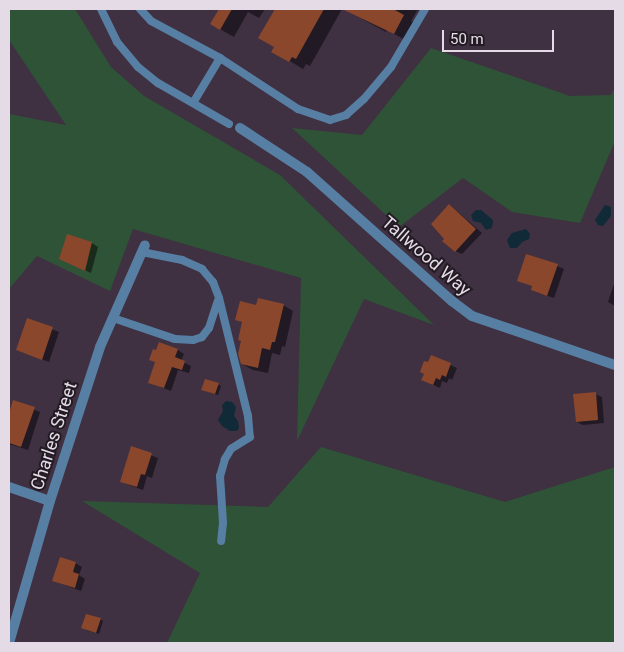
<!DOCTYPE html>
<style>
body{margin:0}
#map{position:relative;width:624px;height:652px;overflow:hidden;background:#3f3042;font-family:Roboto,sans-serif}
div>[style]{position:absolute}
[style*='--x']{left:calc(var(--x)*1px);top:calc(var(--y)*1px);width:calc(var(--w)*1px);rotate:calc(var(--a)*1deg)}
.green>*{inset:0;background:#2f5336}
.water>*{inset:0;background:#102a37}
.shadow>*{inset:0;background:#0007}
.building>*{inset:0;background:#8a472b}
.lane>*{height:8px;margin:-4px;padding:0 4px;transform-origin:4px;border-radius:4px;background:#577fa3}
.street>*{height:10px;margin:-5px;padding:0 5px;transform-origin:5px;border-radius:5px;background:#577fa3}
span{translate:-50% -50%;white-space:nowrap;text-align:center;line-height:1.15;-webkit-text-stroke:4px #221b23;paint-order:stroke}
.street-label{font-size:18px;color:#e5dbe7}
.frame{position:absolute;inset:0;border:10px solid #e5dbe7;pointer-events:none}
.scale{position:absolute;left:442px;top:30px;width:112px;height:22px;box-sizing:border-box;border:2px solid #e5dbe7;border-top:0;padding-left:6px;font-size:15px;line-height:18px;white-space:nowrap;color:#e5dbe7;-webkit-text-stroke:4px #221b23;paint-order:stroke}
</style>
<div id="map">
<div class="green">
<i style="clip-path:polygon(9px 9px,75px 9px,111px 67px,144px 96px,280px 175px,434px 325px,364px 299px,297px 441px,301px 278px,133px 229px,110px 291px,37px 256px,9px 289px,9px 114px,66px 125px,9px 40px)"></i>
<i style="clip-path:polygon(431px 48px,570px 96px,611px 95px,615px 87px,615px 141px,580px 223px,512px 212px,463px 178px,399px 227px,292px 128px,362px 135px)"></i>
<i style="clip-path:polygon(321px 447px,505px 502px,615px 467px,615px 643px,167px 643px,200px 573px,82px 501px,268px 507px)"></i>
</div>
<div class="water">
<i style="clip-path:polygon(605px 205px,611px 207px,611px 216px,603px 226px,598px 225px,595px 220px)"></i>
<i style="clip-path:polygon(476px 210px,481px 210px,493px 220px,492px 228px,486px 230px,481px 223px,473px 221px,471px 215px)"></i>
<i style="clip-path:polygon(526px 229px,530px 234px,529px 239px,522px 242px,517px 248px,510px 248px,507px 240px,512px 233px)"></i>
<i style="clip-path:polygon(226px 401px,232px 402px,236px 407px,234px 416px,238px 421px,239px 428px,237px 431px,230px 431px,222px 426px,218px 420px,223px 411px,222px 405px)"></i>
</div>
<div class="shadow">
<i style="clip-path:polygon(220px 9px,265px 9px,259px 18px,248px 12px,234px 37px,211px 24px)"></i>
<i style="clip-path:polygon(276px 9px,342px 9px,310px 66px,306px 64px,303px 69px,273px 51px,275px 46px,260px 37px)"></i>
<i style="clip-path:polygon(344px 9px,418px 9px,411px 21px,417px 24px,407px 41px,387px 30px,386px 32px)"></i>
<i style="clip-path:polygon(450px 205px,482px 233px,462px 254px,455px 251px)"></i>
<i style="clip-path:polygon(92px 243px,98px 247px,91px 273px,67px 262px)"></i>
<i style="clip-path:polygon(557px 266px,564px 269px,554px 298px,539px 293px,532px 290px,533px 286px,519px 280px)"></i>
<i style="clip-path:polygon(615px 281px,615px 306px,608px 302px)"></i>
<i style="clip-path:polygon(283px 305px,293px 311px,285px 347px,282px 346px,280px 355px,272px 353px,268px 373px,253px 370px,242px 364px,243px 323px,237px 319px,257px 306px)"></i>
<i style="clip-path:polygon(28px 320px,59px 332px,49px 362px,17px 350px)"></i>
<i style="clip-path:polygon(178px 350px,184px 354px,181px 361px,191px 366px,189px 373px,178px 370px,171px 391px,149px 382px)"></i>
<i style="clip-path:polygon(432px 357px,457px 368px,452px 380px,449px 378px,447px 383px,442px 381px,440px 388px,429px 383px,429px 364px)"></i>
<i style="clip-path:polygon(218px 384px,221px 386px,218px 395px,206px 391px)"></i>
<i style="clip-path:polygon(595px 394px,602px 397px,604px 423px,583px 425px,577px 422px)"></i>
<i style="clip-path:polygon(14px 402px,40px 412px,28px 450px,9px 444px,9px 417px)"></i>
<i style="clip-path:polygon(132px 448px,158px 458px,152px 478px,147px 476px,143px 490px,121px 482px)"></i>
<i style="clip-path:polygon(75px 563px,82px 567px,79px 575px,85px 579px,81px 591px,54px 581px)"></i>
<i style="clip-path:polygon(100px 619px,103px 621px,99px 634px,86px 630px)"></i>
</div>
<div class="building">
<i style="clip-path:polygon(219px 9px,232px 9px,220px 30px,210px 24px)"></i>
<i style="clip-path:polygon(275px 9px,324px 9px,296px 59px,292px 57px,289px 62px,271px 52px,274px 47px,258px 38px)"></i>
<i style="clip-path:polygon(342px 9px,393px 9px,404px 15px,394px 34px)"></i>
<i style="clip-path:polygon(449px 204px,476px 229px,455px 252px,442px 241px,444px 239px,431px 224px)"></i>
<i style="clip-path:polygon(67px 234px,92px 242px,85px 271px,59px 259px)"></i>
<i style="clip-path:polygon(526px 254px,558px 264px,547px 296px,531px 290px,532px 286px,517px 281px)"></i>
<i style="clip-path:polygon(258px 298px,284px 304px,275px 342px,272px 342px,270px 350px,262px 348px,258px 368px,241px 364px,238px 354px,241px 341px,238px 340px,242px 322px,235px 320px,240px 301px,256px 305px)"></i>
<i style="clip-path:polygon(27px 318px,53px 327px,42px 360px,16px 350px)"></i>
<i style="clip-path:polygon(159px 342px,178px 349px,175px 357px,185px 361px,182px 370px,172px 367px,164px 388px,148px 383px,155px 362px,149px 360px,153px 349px,156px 350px)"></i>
<i style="clip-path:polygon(431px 355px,451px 363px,446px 377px,442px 375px,440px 380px,436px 378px,433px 385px,421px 380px,424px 374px,420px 372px,424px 361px,428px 362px)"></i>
<i style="clip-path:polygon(205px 379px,219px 383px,215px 394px,201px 390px)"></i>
<i style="clip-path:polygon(596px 392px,598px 420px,576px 422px,573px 394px)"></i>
<i style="clip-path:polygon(13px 400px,35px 407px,21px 447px,9px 443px,9px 413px)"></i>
<i style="clip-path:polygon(131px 446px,152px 453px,145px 475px,141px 474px,137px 487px,120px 482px)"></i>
<i style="clip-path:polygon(60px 557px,76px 562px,73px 572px,79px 574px,75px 588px,52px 581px)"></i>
<i style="clip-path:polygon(86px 614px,101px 618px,96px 633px,81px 628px)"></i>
</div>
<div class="lane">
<i style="--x:101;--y:9;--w:37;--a:64"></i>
<i style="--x:117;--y:42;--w:33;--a:50"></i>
<i style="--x:138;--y:67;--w:26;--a:39"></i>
<i style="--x:158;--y:83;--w:82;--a:30"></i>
<i style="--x:140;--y:9;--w:16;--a:47"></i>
<i style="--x:151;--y:21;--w:78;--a:28.2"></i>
<i style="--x:220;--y:58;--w:52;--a:121"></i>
<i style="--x:220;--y:58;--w:93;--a:33.2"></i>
<i style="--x:298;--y:109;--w:34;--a:19"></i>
<i style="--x:330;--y:120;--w:17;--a:-17"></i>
<i style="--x:346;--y:115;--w:24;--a:-42"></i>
<i style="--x:364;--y:99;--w:42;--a:-49.8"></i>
<i style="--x:391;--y:67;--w:67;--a:-59.6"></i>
<i style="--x:142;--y:252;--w:41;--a:11.3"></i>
<i style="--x:182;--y:260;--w:22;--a:24"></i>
<i style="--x:202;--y:269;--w:17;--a:50"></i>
<i style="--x:213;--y:282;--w:17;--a:69"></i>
<i style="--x:219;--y:298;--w:122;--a:76.2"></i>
<i style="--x:248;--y:416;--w:21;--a:85"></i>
<i style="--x:250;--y:437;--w:22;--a:148"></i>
<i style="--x:231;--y:449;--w:12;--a:121"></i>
<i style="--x:225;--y:459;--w:18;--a:106"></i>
<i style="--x:220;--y:476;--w:47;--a:86.3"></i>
<i style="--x:223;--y:523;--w:18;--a:96"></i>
<i style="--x:113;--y:318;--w:65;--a:18.7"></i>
<i style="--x:175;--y:339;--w:18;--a:3"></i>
<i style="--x:193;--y:340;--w:9;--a:-18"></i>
<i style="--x:202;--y:337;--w:11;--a:-52"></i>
<i style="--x:209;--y:328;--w:29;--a:-72"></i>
</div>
<div class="street">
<i style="--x:240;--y:128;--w:80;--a:33.3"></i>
<i style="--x:307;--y:172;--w:194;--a:41.7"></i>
<i style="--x:452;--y:301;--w:25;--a:37"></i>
<i style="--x:472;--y:316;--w:151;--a:18.9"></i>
<i style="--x:9;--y:487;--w:43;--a:18.9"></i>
<i style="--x:9;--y:643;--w:148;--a:-73.9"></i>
<i style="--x:50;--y:501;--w:162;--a:-72"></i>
<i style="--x:100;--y:347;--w:111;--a:-66.2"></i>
</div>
<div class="street-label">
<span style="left:426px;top:256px;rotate:41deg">Tallwood Way</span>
<span style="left:54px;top:436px;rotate:-72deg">Charles Street</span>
</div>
<div class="frame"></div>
<div class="scale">50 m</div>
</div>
